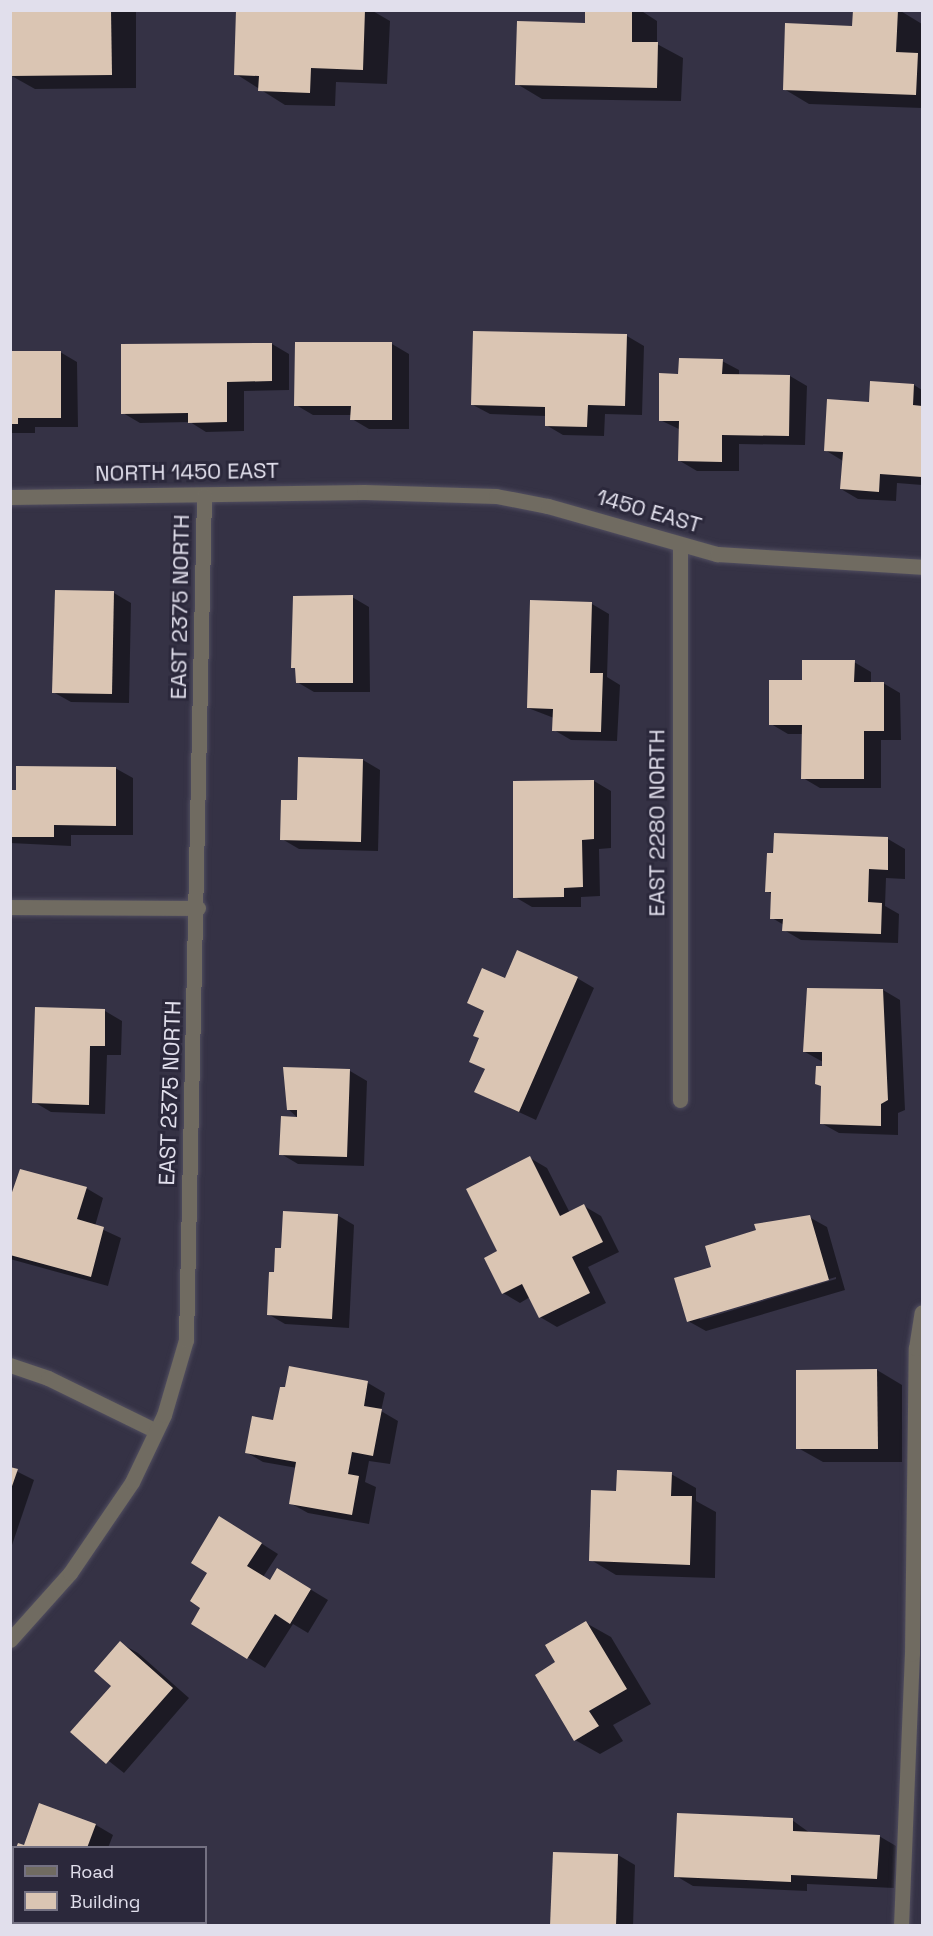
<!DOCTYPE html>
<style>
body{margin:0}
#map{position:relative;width:933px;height:1936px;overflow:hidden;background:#353245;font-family:"Space Grotesk",sans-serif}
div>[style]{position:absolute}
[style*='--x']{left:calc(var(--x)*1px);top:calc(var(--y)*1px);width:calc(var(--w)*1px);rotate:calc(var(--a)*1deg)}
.shadow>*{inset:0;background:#0007}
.building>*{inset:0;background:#dac5b3}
.roads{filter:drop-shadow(0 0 2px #514e60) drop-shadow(0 0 2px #514e60)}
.service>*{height:15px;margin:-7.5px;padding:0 7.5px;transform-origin:7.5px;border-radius:7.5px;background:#706b61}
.minor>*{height:15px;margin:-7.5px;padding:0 7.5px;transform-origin:7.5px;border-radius:7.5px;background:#706b61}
span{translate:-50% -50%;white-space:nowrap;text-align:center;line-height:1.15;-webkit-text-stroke:6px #2b283b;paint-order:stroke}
.street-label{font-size:22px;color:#e1dfec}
.frame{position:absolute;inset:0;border:12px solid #e1dfec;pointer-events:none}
.legend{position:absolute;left:12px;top:1846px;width:195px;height:78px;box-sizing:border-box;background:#2b283b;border:2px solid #747182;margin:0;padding:8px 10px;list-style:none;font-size:18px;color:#e1dfec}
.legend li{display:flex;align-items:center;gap:12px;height:30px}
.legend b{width:30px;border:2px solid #747182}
</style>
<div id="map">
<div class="shadow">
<i style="clip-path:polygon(10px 10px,136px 10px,136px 88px,35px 89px,10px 75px)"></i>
<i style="clip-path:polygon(238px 10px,371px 10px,390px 21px,387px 84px,336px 82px,335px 106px,285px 105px,236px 74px)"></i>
<i style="clip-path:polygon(587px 10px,640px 10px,657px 21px,657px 44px,683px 58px,681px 101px,542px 99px,517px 84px,587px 24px)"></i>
<i style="clip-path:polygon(855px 10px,899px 10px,922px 24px,922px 108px,809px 104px,784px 89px,854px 27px)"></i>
<i style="clip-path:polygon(627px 336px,644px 346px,642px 415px,605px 414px,604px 436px,563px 435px,546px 425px,546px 416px,490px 414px,473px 405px)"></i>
<i style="clip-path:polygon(272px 344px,289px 354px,289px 390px,244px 391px,244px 431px,206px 432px,190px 422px,140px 423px,123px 413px)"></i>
<i style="clip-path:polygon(392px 344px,409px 354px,409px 429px,369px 429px,352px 419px,352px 415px,313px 415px,296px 405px)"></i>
<i style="clip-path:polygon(10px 352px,60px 352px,77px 362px,78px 427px,35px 427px,35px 433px,10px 433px)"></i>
<i style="clip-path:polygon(722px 361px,739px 370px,739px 375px,790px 376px,807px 386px,805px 445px,739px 444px,739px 471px,697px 471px,680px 461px,681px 430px,660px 420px,680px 375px)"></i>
<i style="clip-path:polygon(914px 385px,922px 390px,922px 485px,897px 483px,896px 501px,858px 499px,841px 489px,843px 461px,825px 450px,870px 404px)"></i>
<i style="clip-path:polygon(114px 593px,131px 603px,129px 703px,71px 702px,53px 692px)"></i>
<i style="clip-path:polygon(352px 597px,369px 607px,370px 692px,314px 692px,297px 682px,297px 669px,293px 667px)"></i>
<i style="clip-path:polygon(532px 602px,592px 604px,609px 614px,607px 677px,620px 685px,617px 741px,571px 740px,554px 730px,554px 718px,528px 708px)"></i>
<i style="clip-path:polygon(854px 662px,871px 672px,871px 683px,883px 683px,900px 693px,901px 740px,881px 740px,881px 788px,820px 788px,803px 778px,803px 734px,788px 734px,771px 724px,803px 682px)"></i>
<i style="clip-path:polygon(363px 760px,380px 770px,378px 851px,299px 849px,282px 839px,298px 802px)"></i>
<i style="clip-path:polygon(115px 768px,133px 778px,133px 835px,71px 835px,71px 846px,10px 843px,10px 792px)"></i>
<i style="clip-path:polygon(594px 781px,611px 791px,611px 848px,599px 849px,600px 896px,581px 897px,581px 907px,532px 907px,515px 897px)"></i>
<i style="clip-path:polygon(775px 835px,888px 839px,905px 849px,905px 879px,886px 878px,885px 906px,899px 914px,898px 943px,801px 940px,784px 930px,784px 925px,772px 918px,772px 894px,767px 891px)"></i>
<i style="clip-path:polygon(577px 978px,594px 988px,536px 1120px,476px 1092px,486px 1070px,471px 1061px,481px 1039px,485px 1012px,468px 1003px,505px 980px)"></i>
<i style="clip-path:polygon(883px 990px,900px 1000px,905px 1110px,898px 1113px,898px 1135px,839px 1133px,821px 1123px,823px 1062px,805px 1052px)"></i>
<i style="clip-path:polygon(105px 1011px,122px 1021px,121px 1055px,107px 1055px,105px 1114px,51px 1112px,34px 1102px)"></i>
<i style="clip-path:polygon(285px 1069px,350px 1071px,367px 1081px,364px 1166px,298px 1164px,281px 1154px,298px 1118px,288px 1109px)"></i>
<i style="clip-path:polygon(530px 1158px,547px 1168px,570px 1213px,584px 1206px,601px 1216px,619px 1252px,588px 1267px,606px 1303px,557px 1327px,540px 1317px,530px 1297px,520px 1303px,503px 1293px)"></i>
<i style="clip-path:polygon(86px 1188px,103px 1198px,95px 1226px,121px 1238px,108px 1286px,10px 1259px,10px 1200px)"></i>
<i style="clip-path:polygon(337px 1215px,354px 1225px,349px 1328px,285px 1324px,268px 1314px,283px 1250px)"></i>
<i style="clip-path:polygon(evenodd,809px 1217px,827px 1227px,845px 1290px,706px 1331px,688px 1321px,713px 1268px,809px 1217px,836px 1277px,836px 1279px,700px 1320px,700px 1317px,836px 1277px)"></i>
<i style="clip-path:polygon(877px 1370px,902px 1385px,902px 1462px,823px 1462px,798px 1448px,798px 1371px)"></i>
<i style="clip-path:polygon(368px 1383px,385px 1393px,381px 1411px,398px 1421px,390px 1464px,369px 1461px,365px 1482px,376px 1487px,369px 1524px,308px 1513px,290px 1503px,297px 1468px,263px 1462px,246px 1452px,275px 1422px)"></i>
<i style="clip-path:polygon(10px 1468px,34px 1480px,11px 1548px)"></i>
<i style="clip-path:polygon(671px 1474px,696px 1488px,696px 1501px,716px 1512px,715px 1578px,616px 1575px,591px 1560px,618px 1493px)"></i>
<i style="clip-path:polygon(237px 1528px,278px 1554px,263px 1577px,270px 1582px,295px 1580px,328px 1600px,308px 1633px,293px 1624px,265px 1668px,193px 1623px)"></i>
<i style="clip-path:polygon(586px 1623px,611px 1637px,651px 1704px,613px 1725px,623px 1741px,600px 1754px,575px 1740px,558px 1663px)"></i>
<i style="clip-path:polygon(120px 1643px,138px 1653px,189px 1698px,124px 1773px,72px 1732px,113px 1686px)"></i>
<i style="clip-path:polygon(792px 1820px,810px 1833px,879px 1836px,896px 1846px,894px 1888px,807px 1884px,807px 1891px,693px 1886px,676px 1876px)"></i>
<i style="clip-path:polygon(96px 1825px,113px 1835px,108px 1848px,18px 1848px)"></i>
<i style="clip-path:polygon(618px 1855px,635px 1865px,633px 1926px,552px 1926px)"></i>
</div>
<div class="building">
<i style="clip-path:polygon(10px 10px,111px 10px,112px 75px,10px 76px)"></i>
<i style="clip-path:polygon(236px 10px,365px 10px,363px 70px,311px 68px,310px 93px,258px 91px,259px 76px,234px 75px)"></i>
<i style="clip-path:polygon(585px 10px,632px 10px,632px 42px,658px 42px,657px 88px,515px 85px,517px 21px,585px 23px)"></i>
<i style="clip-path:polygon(853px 10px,898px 10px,896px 52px,918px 53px,916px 95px,783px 90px,785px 23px,852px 26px)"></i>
<i style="clip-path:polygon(473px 331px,627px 334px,625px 406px,588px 405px,587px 427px,545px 426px,545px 407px,471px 405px)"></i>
<i style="clip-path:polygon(295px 342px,392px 342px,392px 420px,350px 420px,351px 406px,294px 406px)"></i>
<i style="clip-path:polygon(272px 343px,272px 381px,227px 382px,227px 422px,188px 423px,188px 413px,121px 414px,121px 344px)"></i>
<i style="clip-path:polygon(10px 351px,61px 351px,61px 418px,18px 418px,18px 424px,10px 424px)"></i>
<i style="clip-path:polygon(679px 358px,723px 359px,722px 374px,790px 375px,789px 436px,722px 435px,722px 462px,678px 461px,679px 421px,659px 421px,659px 373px,678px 374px)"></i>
<i style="clip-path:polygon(870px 381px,914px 384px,913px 405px,922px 406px,922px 477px,880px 474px,879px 492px,840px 489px,843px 452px,824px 451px,827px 399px,869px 402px)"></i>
<i style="clip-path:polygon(55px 590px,114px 591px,112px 694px,52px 693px)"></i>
<i style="clip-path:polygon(353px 595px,353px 683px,296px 683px,295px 668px,291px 668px,293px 596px)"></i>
<i style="clip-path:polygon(530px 600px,592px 602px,590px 673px,603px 673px,601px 732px,552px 731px,553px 709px,527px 708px)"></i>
<i style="clip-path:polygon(802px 660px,855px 660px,854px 682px,884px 682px,884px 731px,864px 731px,864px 779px,801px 779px,802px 725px,769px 725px,769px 680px,802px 680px)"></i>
<i style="clip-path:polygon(298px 757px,363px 759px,361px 842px,280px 840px,281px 800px,297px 800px)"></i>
<i style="clip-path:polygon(16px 766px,116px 767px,116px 826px,54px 825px,54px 837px,10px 837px,10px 790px,16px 790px)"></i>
<i style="clip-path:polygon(594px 780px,594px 839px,582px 840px,583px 887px,564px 888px,564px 897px,513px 898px,513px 781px)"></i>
<i style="clip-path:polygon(774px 833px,888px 837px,888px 870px,869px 869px,868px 902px,882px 903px,881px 934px,782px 931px,783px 919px,770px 919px,771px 892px,765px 892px,767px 853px,773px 853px)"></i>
<i style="clip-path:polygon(517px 950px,578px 977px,519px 1112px,474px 1092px,485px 1069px,469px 1062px,479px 1038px,473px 1036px,484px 1011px,467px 1003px,482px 968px,505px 978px)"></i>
<i style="clip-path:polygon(807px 988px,883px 989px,888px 1100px,881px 1104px,881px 1126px,820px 1124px,821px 1086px,815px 1084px,816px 1066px,822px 1066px,822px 1052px,803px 1052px)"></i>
<i style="clip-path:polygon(35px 1007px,105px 1009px,105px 1046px,90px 1046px,89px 1105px,32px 1103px)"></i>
<i style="clip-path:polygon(283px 1067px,350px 1069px,347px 1157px,279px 1155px,281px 1116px,297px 1117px,297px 1110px,287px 1110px)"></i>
<i style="clip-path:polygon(530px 1156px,560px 1216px,584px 1204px,603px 1242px,572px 1257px,590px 1293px,539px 1318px,522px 1284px,502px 1294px,484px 1258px,497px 1251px,466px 1189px)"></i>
<i style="clip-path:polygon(20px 1169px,87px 1187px,77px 1219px,104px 1227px,91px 1277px,10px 1255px,10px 1198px)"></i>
<i style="clip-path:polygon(283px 1211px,338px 1214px,332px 1319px,267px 1315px,269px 1272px,274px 1272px,275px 1248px,281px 1248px)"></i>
<i style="clip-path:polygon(810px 1215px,829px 1280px,687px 1322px,674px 1278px,711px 1267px,705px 1246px,756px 1230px,754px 1224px)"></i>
<i style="clip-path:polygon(289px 1366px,368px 1381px,364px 1406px,382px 1409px,373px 1456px,352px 1452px,348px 1474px,359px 1476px,352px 1515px,289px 1504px,296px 1462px,245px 1453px,252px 1416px,273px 1420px,280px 1387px,285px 1387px)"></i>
<i style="clip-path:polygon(877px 1369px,878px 1449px,796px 1449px,796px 1370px)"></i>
<i style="clip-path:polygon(10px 1467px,18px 1469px,11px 1489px,10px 1488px)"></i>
<i style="clip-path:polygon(617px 1470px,672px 1472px,671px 1496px,692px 1496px,690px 1565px,589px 1561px,591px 1490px,616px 1491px)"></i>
<i style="clip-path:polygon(219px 1516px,262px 1543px,247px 1566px,270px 1580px,277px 1568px,311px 1589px,290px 1624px,275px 1614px,247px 1659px,191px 1624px,200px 1608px,190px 1601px,207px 1573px,191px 1563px)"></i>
<i style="clip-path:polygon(586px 1621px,627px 1689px,589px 1711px,599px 1726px,574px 1741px,535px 1675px,555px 1662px,545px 1645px)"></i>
<i style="clip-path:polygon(120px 1641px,173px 1688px,106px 1764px,70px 1732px,111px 1686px,94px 1671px)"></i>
<i style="clip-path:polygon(39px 1803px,96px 1824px,87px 1848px,16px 1848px,18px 1843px,24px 1845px)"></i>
<i style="clip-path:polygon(677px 1813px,793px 1818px,793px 1831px,880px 1835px,877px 1879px,791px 1875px,791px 1882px,674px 1877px)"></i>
<i style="clip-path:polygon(553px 1852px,618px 1854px,616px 1926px,550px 1926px)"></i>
<i style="clip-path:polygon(13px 1857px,14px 1857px,14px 1884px,10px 1883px)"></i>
</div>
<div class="roads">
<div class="service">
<i style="--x:901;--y:1926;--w:272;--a:-87.7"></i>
<i style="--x:912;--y:1654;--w:306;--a:-89.3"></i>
<i style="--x:916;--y:1348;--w:36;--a:-81"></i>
</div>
<div class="minor">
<i style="--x:10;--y:497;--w:354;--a:-0.8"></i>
<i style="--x:364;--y:492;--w:132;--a:1.7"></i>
<i style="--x:496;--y:496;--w:53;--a:10.9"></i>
<i style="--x:548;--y:506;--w:176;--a:15.9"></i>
<i style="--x:717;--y:554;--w:205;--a:3.6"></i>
<i style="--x:10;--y:907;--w:188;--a:0.3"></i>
<i style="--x:680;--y:1100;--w:555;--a:-90"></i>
<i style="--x:10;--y:1365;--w:40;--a:18.9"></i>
<i style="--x:48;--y:1378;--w:120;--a:26.1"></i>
<i style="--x:10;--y:1640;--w:90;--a:-48.2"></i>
<i style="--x:70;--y:1573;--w:110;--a:-55.7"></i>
<i style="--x:132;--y:1482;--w:74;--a:-64.5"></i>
<i style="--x:164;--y:1415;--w:78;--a:-73.7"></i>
<i style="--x:186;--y:1340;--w:845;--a:-88.78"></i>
</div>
</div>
<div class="street-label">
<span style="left:187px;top:472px;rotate:-1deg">NORTH 1450 EAST</span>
<span style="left:649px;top:511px;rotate:16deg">1450 EAST</span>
<span style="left:180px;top:607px;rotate:-89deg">EAST 2375 NORTH</span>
<span style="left:657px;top:823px;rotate:-90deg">EAST 2280 NORTH</span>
<span style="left:170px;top:1093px;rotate:-88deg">EAST 2375 NORTH</span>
</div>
<div class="frame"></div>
<ul class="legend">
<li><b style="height:8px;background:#706b61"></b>Road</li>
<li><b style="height:16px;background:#dac5b3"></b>Building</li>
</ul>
</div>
